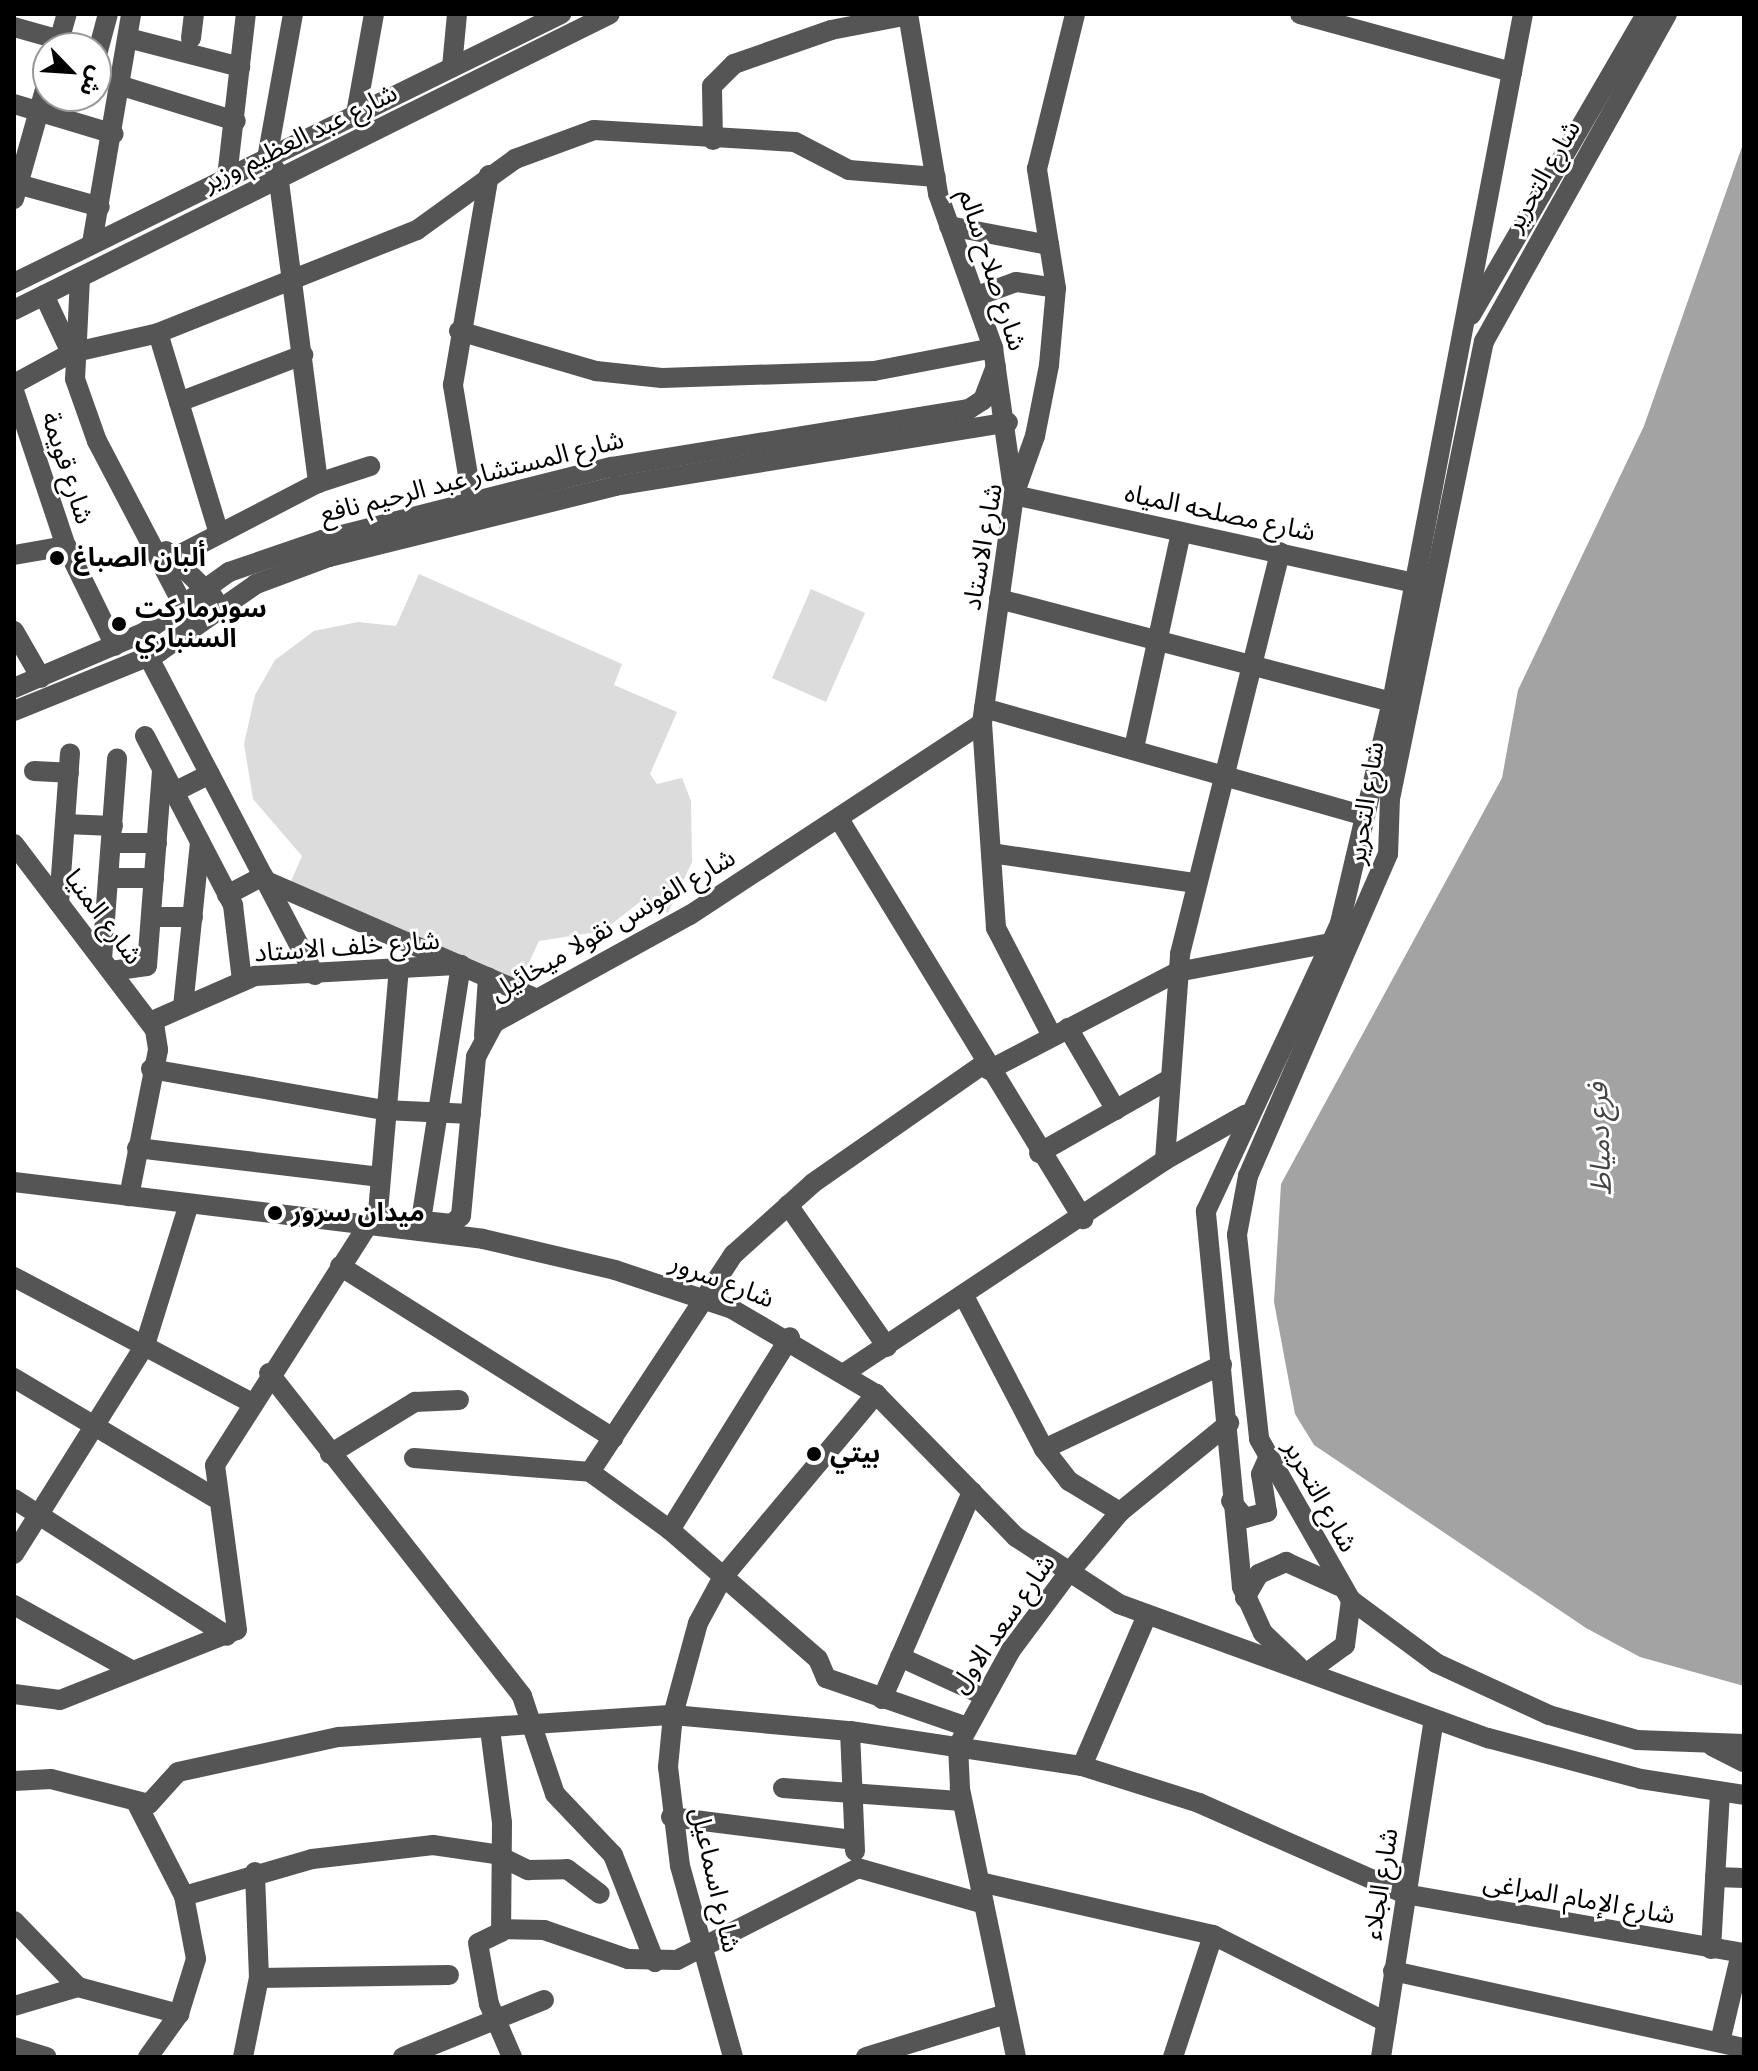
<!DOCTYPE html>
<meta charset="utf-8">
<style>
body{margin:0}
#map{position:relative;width:1758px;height:2071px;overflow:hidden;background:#fff;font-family:Karla,"Noto Sans Arabic",sans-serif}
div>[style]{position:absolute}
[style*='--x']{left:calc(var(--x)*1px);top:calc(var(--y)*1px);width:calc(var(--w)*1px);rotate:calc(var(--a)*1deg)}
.green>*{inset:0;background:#dcdcdc}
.water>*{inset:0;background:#a3a3a3}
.minor>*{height:20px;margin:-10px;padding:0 10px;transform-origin:10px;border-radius:10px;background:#555}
.dots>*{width:22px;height:22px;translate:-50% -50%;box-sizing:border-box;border:4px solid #fff;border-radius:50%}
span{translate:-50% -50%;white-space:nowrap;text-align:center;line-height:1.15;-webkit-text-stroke:6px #fff;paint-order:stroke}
.street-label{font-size:26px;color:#000}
.poi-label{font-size:26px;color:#000;font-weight:700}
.left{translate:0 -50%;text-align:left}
.water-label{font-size:28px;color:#444;font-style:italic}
.frame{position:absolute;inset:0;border:16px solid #000;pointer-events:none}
.north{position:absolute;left:32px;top:32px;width:80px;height:80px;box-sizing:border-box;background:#fff;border:2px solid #999;border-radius:50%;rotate:115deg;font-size:22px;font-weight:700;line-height:32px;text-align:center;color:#000}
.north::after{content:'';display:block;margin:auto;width:28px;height:36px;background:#000;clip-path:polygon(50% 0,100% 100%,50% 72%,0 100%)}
</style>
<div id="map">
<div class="green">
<i style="clip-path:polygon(419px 574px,622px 664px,614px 685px,677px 712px,650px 774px,657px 784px,682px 778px,691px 801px,692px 862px,668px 913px,646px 897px,603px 931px,539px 941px,520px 982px,289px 886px,302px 856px,253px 799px,244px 744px,255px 695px,275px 660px,314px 631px,358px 622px,396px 626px)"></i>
<i style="clip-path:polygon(811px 589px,865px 613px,826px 702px,772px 678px)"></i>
</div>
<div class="water">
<i style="clip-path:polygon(1744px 141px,1744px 1686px,1640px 1657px,1586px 1628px,1314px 1445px,1295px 1414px,1274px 1302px,1281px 1184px,1502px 778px,1518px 690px,1644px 426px)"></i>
</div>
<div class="minor">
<i style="--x:293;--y:14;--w:146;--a:100.2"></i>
<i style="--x:267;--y:158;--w:19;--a:55"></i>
<i style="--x:278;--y:174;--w:312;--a:82.6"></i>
<i style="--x:908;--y:14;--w:182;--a:80.5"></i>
<i style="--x:938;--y:194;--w:164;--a:70.3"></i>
<i style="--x:993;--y:348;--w:148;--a:81.9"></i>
<i style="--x:1014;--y:495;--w:411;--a:12.4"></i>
<i style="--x:1300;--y:14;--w:220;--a:15.3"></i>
<i style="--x:1667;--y:14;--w:375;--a:119.2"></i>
<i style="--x:1484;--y:341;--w:467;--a:101.6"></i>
<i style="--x:1390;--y:798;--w:56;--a:92"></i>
<i style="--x:1388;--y:854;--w:351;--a:113.5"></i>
<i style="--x:1248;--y:1176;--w:60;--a:100.6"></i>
<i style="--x:1237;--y:1235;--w:205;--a:83.8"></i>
<i style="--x:1259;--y:1439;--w:185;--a:60.3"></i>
<i style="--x:1351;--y:1600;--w:106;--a:36.5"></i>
<i style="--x:1436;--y:1663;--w:124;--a:24.7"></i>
<i style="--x:1549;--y:1715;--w:91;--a:15.9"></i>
<i style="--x:1637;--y:1740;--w:107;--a:2.1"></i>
<i style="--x:14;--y:27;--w:77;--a:15.8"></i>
<i style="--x:128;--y:38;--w:116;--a:14.5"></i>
<i style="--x:191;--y:38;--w:24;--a:-83"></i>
<i style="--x:57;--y:48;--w:35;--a:-74"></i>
<i style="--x:98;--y:51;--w:38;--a:-75"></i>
<i style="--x:452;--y:67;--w:53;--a:-84.6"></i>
<i style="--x:122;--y:86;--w:119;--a:17.1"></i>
<i style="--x:14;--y:104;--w:104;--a:16.7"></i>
<i style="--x:356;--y:114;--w:102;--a:-79.8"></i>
<i style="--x:713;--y:140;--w:54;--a:-91.1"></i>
<i style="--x:712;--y:86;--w:31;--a:-45"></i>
<i style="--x:734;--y:64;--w:103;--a:-19.3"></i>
<i style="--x:831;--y:30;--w:78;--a:-11"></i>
<i style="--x:227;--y:177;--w:164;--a:-83.4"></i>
<i style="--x:14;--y:183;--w:89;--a:15.6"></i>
<i style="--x:14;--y:199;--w:125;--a:-74.2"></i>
<i style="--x:949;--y:226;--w:102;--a:10.8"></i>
<i style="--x:92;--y:243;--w:232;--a:-80.3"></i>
<i style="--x:80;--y:278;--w:101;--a:92.8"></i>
<i style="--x:75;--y:379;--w:66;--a:70.5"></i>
<i style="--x:97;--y:441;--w:198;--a:62.3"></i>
<i style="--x:14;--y:283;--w:610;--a:-26.19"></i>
<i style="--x:44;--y:295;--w:64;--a:65"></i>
<i style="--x:977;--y:296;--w:41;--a:-19.7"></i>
<i style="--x:1016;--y:282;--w:40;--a:8.5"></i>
<i style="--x:14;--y:310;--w:665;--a:-26.41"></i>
<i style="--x:1471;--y:315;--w:348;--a:-59.8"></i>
<i style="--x:459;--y:331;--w:143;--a:16.3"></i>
<i style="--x:596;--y:371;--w:66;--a:6.1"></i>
<i style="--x:662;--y:378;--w:212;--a:-1.9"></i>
<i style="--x:874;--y:371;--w:121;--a:-10.9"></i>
<i style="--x:158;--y:333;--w:207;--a:73.1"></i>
<i style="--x:14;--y:384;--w:65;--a:-28.5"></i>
<i style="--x:71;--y:353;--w:89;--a:-12.9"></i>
<i style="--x:158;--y:333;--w:279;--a:-21.7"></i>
<i style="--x:417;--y:230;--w:121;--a:-35.9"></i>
<i style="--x:515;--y:159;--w:84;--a:-20.2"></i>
<i style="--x:594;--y:130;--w:201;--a:3.4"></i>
<i style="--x:795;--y:142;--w:61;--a:27.4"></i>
<i style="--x:849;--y:170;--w:87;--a:4.6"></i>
<i style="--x:14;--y:391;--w:163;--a:71.5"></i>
<i style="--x:66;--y:546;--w:111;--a:63.9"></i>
<i style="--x:179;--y:402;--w:133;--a:-20.8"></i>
<i style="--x:472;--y:499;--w:116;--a:-99.5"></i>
<i style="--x:453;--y:385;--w:213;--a:-80.3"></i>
<i style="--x:166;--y:551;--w:67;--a:44.4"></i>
<i style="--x:14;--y:555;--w:53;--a:-9.8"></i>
<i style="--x:175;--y:557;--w:161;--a:-27.4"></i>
<i style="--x:318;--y:483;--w:55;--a:-18.1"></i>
<i style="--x:999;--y:599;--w:406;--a:14.7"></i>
<i style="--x:14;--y:631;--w:54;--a:60.1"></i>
<i style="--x:148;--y:656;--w:360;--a:62.4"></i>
<i style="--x:14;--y:688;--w:142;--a:-23.1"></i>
<i style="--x:145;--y:632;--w:103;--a:-35.5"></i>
<i style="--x:229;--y:572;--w:98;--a:-19"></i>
<i style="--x:322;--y:540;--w:298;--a:-14.2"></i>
<i style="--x:611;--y:467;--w:363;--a:-9.2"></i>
<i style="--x:969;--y:409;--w:17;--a:-33"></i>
<i style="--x:983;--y:400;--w:36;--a:-69"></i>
<i style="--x:984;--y:708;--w:394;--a:15.8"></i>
<i style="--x:14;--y:711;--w:157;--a:-22.1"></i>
<i style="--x:159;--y:652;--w:118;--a:-35"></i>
<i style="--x:256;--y:584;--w:78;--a:-20.3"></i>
<i style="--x:329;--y:557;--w:295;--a:-13.9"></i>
<i style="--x:615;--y:486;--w:398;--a:-9.2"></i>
<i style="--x:145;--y:736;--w:191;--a:62.5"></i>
<i style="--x:233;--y:905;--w:77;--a:83.2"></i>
<i style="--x:1134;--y:748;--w:221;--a:-77.7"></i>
<i style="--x:34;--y:771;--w:35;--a:3"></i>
<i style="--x:174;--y:792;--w:40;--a:-26.6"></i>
<i style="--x:839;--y:819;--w:469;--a:58.6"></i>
<i style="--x:65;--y:824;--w:48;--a:2.4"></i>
<i style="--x:111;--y:843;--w:46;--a:0"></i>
<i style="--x:14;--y:844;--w:233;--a:52.8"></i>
<i style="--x:155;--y:1030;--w:20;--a:81"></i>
<i style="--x:158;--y:1050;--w:149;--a:101.2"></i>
<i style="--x:991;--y:853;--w:205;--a:8.4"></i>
<i style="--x:108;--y:878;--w:46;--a:0"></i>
<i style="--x:266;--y:881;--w:293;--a:23.5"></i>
<i style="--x:227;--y:895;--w:41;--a:-27.8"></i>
<i style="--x:59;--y:903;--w:150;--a:-85.8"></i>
<i style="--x:151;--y:917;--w:42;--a:0"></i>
<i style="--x:102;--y:959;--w:201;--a:-85.7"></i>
<i style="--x:111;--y:971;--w:36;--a:-8"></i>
<i style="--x:147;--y:966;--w:197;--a:-85.6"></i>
<i style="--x:183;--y:1007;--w:166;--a:-84.1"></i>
<i style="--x:150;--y:1022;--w:115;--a:-23.7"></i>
<i style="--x:255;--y:976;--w:206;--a:-3.1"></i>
<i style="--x:461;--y:965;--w:259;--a:98.9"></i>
<i style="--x:1068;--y:1028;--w:95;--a:59.7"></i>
<i style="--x:484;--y:1036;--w:59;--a:-86.1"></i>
<i style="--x:1052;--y:1036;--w:122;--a:-117.4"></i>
<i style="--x:996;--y:928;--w:205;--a:-93.9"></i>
<i style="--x:982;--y:723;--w:230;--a:-82"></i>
<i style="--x:1014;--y:495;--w:63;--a:-70.4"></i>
<i style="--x:1035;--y:436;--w:72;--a:-78.8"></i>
<i style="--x:1049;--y:365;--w:77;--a:-84.8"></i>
<i style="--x:1056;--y:288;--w:121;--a:-99.1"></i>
<i style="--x:1037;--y:169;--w:160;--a:-76.2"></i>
<i style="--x:151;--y:1069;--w:237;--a:10"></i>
<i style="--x:384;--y:1110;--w:87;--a:2.6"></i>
<i style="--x:989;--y:1070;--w:212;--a:-27.5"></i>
<i style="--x:1177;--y:972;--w:156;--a:-10.7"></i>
<i style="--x:137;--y:1148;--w:245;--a:6.8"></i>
<i style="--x:1039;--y:1153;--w:150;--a:-29.5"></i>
<i style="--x:1165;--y:1160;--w:207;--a:-85.8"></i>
<i style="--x:1180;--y:954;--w:414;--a:-76"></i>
<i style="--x:14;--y:1182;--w:472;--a:6.9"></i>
<i style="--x:483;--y:1239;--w:136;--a:13.2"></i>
<i style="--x:615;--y:1270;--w:123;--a:18.4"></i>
<i style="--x:732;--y:1309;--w:167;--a:30.6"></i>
<i style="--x:876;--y:1394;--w:200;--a:45.6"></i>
<i style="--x:1016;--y:1537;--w:123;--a:33"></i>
<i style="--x:1119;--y:1604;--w:393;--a:20"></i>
<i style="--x:1488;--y:1738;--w:158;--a:15"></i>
<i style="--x:1641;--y:1779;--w:104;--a:8.8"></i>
<i style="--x:788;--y:1205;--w:173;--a:55.1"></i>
<i style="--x:433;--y:1222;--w:19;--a:6"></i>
<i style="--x:452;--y:1224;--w:12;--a:-42"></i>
<i style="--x:461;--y:1216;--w:160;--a:-84.6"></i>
<i style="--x:476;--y:1057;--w:38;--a:-62"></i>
<i style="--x:494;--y:1023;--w:224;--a:-28.9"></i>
<i style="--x:690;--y:915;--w:349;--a:-33.3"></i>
<i style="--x:377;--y:1224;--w:257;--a:-85.1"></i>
<i style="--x:340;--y:1266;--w:323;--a:32.2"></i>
<i style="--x:14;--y:1277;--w:267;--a:27.9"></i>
<i style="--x:965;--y:1298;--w:170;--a:62.4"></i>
<i style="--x:1044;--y:1449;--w:41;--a:52"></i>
<i style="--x:1069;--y:1481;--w:60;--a:31.3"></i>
<i style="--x:846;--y:1372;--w:383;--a:-33.6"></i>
<i style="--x:1165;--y:1160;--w:92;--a:-29.4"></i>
<i style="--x:269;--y:1373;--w:410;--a:51.9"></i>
<i style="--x:522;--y:1696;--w:103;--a:71.4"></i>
<i style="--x:555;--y:1794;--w:84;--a:46.4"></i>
<i style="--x:613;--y:1855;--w:115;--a:68.6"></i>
<i style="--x:14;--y:1378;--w:233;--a:30.8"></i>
<i style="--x:1044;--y:1449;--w:197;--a:-25.3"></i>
<i style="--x:330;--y:1454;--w:100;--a:-31.5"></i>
<i style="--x:415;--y:1402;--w:44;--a:-2.6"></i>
<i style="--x:414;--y:1458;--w:177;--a:4.5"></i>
<i style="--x:590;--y:1472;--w:99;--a:35.9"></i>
<i style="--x:670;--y:1530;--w:196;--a:41.1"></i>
<i style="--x:818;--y:1659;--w:21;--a:67"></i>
<i style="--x:826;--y:1678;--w:147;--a:19.1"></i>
<i style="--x:590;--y:1472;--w:261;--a:-56.6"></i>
<i style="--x:734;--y:1254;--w:106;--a:-41.9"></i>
<i style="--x:813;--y:1183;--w:210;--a:-34.9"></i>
<i style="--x:14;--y:1499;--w:253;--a:32.7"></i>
<i style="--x:1231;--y:1501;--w:22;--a:51"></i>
<i style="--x:1245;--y:1518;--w:23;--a:-15"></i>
<i style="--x:1267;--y:1512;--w:38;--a:-99"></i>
<i style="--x:1261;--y:1474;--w:17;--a:-66"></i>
<i style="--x:670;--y:1530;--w:227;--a:-58.1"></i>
<i style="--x:14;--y:1554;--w:247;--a:-57.9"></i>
<i style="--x:145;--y:1345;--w:148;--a:-72.7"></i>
<i style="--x:1245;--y:1598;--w:28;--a:-60"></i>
<i style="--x:1259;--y:1574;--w:30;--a:-24"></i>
<i style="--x:1286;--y:1562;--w:58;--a:24.4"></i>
<i style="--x:14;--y:1605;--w:136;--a:29"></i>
<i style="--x:900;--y:1657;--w:91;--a:24.6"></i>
<i style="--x:1298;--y:1666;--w:48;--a:-136.7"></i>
<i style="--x:1263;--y:1633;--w:51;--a:-114.5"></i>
<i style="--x:1242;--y:1587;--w:378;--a:-95.5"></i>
<i style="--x:1206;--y:1211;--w:318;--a:-65"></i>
<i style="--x:1340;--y:923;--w:227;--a:-76.8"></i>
<i style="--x:1392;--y:702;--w:700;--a:-79.22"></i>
<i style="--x:1308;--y:1672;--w:46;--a:-36.1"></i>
<i style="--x:1345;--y:1645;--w:45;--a:-82.4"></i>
<i style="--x:14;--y:1694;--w:46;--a:7.4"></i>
<i style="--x:60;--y:1700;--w:190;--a:-21.6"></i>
<i style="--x:237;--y:1630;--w:166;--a:-97.6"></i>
<i style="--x:215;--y:1465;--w:287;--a:-57.5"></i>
<i style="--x:882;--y:1699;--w:226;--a:-66.5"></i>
<i style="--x:490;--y:1729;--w:95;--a:82.7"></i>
<i style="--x:502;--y:1823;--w:109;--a:90.5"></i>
<i style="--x:501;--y:1932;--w:25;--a:154"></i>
<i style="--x:478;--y:1943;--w:62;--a:79.8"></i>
<i style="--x:489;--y:2004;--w:58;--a:66.5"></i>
<i style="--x:850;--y:1731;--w:120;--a:87.6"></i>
<i style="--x:1712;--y:1746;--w:36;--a:27"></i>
<i style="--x:1082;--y:1766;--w:164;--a:-66.7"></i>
<i style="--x:14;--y:1781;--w:37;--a:-3"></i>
<i style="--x:51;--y:1779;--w:101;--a:14.3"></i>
<i style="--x:149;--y:1804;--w:43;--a:-47.8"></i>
<i style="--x:178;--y:1772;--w:165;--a:-12.3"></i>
<i style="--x:339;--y:1737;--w:335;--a:-3.8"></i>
<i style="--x:673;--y:1715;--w:178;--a:5.2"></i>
<i style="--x:850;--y:1731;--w:235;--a:8.6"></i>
<i style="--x:1082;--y:1766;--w:123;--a:17.5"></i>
<i style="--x:1199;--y:1803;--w:225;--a:23.8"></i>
<i style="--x:1405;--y:1894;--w:344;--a:9.9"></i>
<i style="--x:783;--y:1788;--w:179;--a:4.2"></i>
<i style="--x:136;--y:1802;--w:106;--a:62.9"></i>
<i style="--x:184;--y:1896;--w:64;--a:79.2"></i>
<i style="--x:196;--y:1959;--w:58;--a:107.2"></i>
<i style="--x:179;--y:2014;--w:53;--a:125.8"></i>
<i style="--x:671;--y:1817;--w:183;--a:7.2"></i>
<i style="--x:1715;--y:1877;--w:29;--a:2"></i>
<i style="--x:980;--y:1882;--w:239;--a:12.8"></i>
<i style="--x:1213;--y:1935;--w:194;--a:26.7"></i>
<i style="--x:184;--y:1896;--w:133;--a:-16.1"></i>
<i style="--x:312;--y:1859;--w:122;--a:-6.6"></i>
<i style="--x:433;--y:1845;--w:63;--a:8.3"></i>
<i style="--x:495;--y:1854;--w:37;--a:26"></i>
<i style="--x:528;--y:1870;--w:39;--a:-1"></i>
<i style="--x:567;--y:1869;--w:41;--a:37.1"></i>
<i style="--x:14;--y:1921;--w:92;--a:45.9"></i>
<i style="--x:501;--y:1929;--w:43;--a:1.3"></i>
<i style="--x:544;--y:1930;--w:89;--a:19"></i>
<i style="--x:628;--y:1959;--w:49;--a:1.2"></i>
<i style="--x:677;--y:1960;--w:203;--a:-26.9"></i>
<i style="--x:858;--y:1868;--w:131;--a:15.9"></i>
<i style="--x:1711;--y:1949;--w:157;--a:-86.7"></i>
<i style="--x:1393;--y:1971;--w:359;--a:12.4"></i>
<i style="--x:259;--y:1978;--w:190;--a:-0.9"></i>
<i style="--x:14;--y:2006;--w:67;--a:-16.5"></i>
<i style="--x:78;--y:1987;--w:105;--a:15"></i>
<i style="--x:1720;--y:2042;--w:91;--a:-76.7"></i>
<i style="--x:14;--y:2047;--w:34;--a:17"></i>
<i style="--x:243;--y:2057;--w:81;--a:-78.6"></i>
<i style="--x:259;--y:1978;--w:106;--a:-92.2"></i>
<i style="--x:403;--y:2057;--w:152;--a:-22"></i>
<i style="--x:733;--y:2057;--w:198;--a:-105.5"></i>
<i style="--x:680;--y:1866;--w:100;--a:-96.9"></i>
<i style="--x:668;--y:1767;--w:52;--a:-84.5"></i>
<i style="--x:673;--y:1715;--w:95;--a:-74.8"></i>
<i style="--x:698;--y:1623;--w:52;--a:-61.5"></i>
<i style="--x:723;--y:1577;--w:239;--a:-50.1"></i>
<i style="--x:866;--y:2057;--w:146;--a:-17.1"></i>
<i style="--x:1016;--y:2057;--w:275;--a:-101.8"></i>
<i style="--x:960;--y:1788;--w:42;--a:-92.7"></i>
<i style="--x:958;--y:1746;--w:110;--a:-61.1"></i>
<i style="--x:1011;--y:1650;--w:94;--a:-53.3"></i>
<i style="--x:1067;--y:1575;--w:82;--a:-49.9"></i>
<i style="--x:1120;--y:1512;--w:141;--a:-39.2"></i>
<i style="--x:1173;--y:2057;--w:128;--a:-71.8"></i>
<i style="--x:1381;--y:2057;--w:341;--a:-81.1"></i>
</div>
<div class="dots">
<i style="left:57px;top:558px;background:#000"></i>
<i style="left:119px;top:624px;background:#000"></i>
<i style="left:275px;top:1213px;background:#000"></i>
<i style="left:814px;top:1454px;background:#000"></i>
</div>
<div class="street-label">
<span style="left:300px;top:138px;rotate:-26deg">شارع عبد العظيم وزير</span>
<span style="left:1543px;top:176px;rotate:-60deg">شارع التحرير</span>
<span style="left:992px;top:270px;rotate:72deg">شارع صلاح سالم</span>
<span style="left:67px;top:468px;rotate:72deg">شارع قويمة</span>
<span style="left:472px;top:477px;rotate:-14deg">شارع المستشار عبد الرحيم نافع</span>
<span style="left:1220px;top:513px;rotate:12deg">شارع مصلحه المياه</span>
<span style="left:983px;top:547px;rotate:-80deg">شارع الاستاد</span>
<span style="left:1366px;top:803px;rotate:-81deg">شارع التحرير</span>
<span style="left:103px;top:917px;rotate:53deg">شارع المنيا</span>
<span style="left:613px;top:925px;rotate:-30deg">شارع الفونس نقولا ميخائيل</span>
<span style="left:347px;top:947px;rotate:-4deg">شارع خلف الاستاد</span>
<span style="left:722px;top:1281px;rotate:21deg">شارع سرور</span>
<span style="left:1320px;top:1496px;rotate:61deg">شارع التحرير</span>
<span style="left:1003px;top:1624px;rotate:-55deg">شارع سعد الاول</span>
<span style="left:715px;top:1880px;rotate:77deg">شارع اسماعيل</span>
<span style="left:1381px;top:1884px;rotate:-81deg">شارع الجلاء</span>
<span style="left:1579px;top:1899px;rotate:10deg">شارع الإمام المراغى</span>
</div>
<div class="poi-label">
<span class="left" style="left:73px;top:558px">ألبان الصباغ</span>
<span class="left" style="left:135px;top:624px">سوبرماركت<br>السنباري</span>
<span class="left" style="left:291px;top:1213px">ميدان سرور</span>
<span class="left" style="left:830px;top:1454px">بيتي</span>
</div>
<div class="water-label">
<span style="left:1600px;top:1139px;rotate:-92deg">فرع دمياط</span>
</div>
<div class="frame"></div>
<div class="north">ش</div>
</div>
